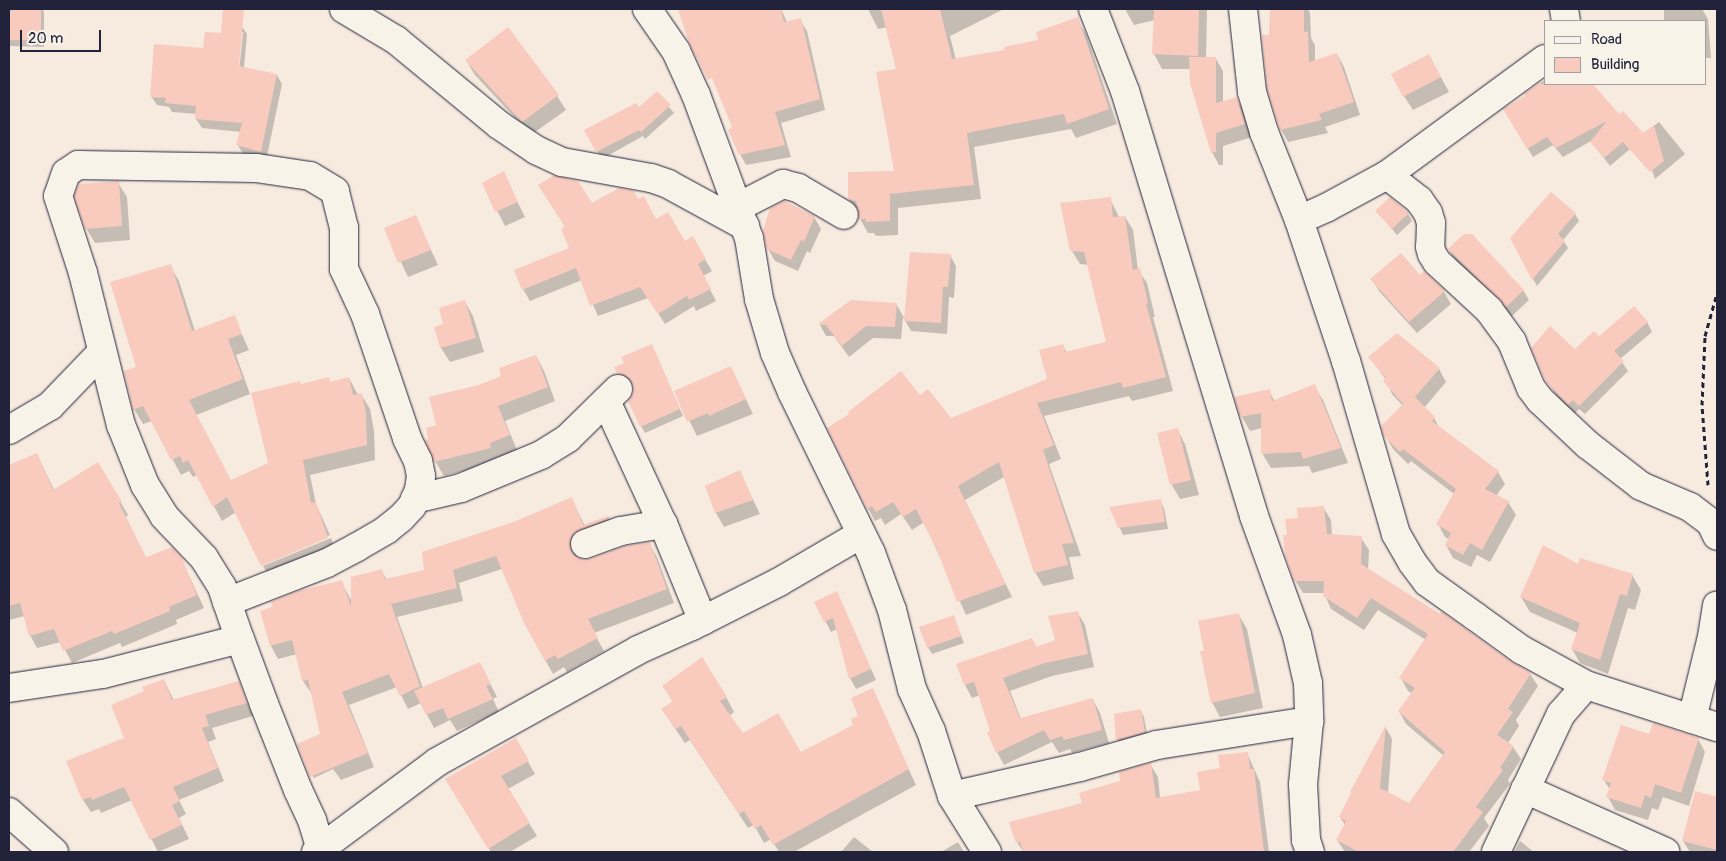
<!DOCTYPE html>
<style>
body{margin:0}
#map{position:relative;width:1726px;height:861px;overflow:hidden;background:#f7ebe0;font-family:Pangolin,sans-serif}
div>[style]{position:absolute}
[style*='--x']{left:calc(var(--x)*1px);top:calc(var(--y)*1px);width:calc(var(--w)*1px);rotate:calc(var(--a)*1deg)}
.shadow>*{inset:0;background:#0003}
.building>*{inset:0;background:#f9cabe}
.path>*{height:3px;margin-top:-1.5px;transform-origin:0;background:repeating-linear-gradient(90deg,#22223b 0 5px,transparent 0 9px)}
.roads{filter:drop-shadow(0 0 1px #22223b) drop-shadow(0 0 1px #22223b)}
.minor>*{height:28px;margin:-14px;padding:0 14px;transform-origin:14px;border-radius:14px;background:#f7f3e8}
span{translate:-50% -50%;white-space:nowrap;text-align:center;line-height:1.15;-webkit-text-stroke:4px #f7f3e8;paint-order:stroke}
.frame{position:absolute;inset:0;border:10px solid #22223b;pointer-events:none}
.legend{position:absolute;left:1544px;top:20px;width:162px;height:65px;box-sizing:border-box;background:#f7f3e8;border:1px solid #a29fa3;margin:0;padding:6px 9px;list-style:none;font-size:15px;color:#22223b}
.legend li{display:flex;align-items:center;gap:10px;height:25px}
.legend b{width:25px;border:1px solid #a29fa3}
.scale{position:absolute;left:20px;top:30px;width:81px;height:22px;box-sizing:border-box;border:2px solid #22223b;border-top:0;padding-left:6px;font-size:15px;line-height:18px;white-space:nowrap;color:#22223b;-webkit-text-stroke:4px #f7f3e8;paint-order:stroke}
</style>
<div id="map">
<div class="shadow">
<i style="clip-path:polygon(9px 9px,42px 9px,44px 12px,44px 47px,9px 46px)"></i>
<i style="clip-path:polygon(702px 9px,781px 9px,787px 22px,800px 20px,807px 31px,825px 110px,781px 123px,791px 157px,746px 165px,740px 154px,733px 128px,713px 71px)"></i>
<i style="clip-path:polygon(868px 9px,1004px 9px,950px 36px,956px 60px,1006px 51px,1040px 41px,1077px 19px,1086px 34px,1117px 124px,1076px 138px,1071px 129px,974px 147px,981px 199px,898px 208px,898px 235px,876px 236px,874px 233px,868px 233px,849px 199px,896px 172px,898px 70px,887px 27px,878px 29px)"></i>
<i style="clip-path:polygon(1125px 9px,1207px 9px,1206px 58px,1216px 59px,1223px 71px,1223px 102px,1237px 99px,1244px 111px,1252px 137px,1223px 146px,1223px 165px,1219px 165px,1212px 152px,1191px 69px,1162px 69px,1154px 54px,1155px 20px,1134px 25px)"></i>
<i style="clip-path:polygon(1271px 9px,1308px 9px,1310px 13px,1311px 38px,1315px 45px,1315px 61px,1337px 54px,1344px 67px,1360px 115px,1325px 127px,1328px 133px,1288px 142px,1281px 129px,1270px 36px)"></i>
<i style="clip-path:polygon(1664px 9px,1702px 9px,1708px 19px,1711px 58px,1705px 58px,1705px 21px,1664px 21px)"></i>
<i style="clip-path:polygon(evenodd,241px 25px,247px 34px,244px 68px,277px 75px,282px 84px,266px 161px,243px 154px,238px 145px,241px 132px,202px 128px,196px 119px,197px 114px,172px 112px,169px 107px,157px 105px,151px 96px,204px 50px,241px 25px,240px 32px,243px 32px,239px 72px,237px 72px,240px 32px)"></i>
<i style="clip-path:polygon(466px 60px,557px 96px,566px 110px,531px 135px,475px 75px)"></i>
<i style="clip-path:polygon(1437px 70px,1449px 92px,1413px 110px,1404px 96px)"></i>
<i style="clip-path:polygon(1545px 80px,1545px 84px,1591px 84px,1630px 149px,1610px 166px,1591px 141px,1563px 157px,1553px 145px,1533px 157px,1504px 110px,1527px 96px,1526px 94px)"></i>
<i style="clip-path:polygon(657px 93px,674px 113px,645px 139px,643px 136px,602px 159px,586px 130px,639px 109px)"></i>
<i style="clip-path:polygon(1659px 122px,1685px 154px,1655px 179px,1640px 136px)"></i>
<i style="clip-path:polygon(503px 173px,525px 217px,505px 226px,483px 183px)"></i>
<i style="clip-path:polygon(118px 183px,127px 197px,130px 240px,95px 243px,86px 228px)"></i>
<i style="clip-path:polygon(1552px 194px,1575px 214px,1579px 221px,1563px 240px,1568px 248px,1537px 286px,1511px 238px)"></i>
<i style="clip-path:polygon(1110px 199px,1119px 217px,1125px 217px,1133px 230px,1138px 270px,1147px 283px,1155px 317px,1153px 317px,1173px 391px,1132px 401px,1129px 396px,1044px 416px,1061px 459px,1049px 464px,1081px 556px,1069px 557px,1074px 579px,1043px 586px,1035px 572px,1004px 477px,965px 500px,1012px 597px,966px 615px,924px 522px,912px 530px,901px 514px,885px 525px,881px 518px,875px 521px,868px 508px,920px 397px,951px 420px,1048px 380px,1063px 346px,1067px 353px,1107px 343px,1089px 265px,1080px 264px,1072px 251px)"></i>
<i style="clip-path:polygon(1390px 199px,1408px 214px,1412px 221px,1397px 235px,1377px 211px)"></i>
<i style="clip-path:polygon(638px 200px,656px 221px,685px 242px,692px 238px,712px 271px,703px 276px,716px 301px,696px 311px,694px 306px,665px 324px,648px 298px,598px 316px,582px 280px,530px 301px,523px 289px,571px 249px,591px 204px)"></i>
<i style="clip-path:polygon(415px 216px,438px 265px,408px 277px,385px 228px)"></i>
<i style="clip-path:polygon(814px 217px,821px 229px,810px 253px,807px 251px,798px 271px,775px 261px,768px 249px)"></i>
<i style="clip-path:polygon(1449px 250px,1523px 290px,1529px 300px,1512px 316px,1455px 260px)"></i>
<i style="clip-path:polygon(950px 255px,956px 266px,954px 298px,949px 297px,947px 334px,911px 331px,903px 317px,901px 339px,873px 338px,849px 357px,834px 336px,826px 336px,820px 325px,852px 301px,896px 304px,905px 319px)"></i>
<i style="clip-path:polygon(170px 266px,179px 281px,195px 331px,234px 317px,249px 350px,236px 355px,250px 394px,196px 415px,231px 482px,269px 464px,301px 385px,328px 378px,331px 383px,349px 378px,358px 395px,361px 394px,370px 409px,374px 431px,375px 460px,310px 475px,316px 504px,330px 535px,262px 564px,236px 512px,222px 521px,197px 475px,193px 477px,189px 471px,181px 475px,152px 421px,143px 424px,134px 409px,137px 368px)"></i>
<i style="clip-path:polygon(1424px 273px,1444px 292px,1451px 304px,1417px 333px,1379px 291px,1372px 279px,1420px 277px)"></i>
<i style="clip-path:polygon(465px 302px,473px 316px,484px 352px,450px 362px,441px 348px,436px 327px,445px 325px)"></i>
<i style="clip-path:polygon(1647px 322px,1652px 332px,1620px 359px,1628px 371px,1585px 414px,1579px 409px,1574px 414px,1559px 399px,1546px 380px,1575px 350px,1599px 338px)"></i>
<i style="clip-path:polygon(655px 352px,683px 416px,645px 433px,641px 426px,634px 385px,622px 381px,618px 373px)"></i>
<i style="clip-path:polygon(536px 356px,544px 371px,555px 401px,505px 421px,517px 450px,498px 458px,499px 462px,444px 476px,435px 461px,430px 440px,438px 426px,480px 387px,503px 377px)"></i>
<i style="clip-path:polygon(1370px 357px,1439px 369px,1446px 382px,1424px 408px,1434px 418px,1440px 429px,1498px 472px,1505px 484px,1496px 496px,1508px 502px,1516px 515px,1490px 562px,1477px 555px,1471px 567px,1453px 558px,1446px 545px,1449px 539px,1445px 537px,1438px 524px,1454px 494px,1411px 461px,1408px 464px,1393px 449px,1385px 435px,1403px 406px,1392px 394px,1386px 380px)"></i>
<i style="clip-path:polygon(731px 368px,753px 414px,697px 436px,675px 392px)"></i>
<i style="clip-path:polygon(1314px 386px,1323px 400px,1348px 463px,1312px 473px,1309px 466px,1271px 468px,1262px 453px,1262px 428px,1250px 431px,1242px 417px,1236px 398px,1269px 391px,1275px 402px)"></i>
<i style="clip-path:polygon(1177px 429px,1185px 444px,1199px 495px,1180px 499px,1172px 485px,1159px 434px)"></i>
<i style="clip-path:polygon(37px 454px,54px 490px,98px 464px,128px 515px,126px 517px,146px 559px,181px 558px,204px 608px,176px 620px,177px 624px,122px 647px,120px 643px,72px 663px,61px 642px,37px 648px,30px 635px,25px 616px,9px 620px,9px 525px,20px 522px,9px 491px,9px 466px)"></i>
<i style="clip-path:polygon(739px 471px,760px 514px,724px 527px,716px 513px,707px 486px)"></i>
<i style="clip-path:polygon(571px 498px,585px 526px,608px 517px,616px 532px,577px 555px,577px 558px,590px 560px,649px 543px,657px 557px,674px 603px,594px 633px,604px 651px,567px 672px,564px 667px,553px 674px,525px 623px,502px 569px,459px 583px,463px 601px,397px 617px,423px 688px,480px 664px,497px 697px,493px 699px,499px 712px,457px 731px,450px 720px,434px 728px,421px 703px,408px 709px,397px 687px,349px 705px,374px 767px,341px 780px,333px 769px,314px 778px,306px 765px,322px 735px,312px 694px,303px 681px,297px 654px,278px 659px,271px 646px,261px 612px,341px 581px,352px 602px,382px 571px,387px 580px,426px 571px,516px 522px)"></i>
<i style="clip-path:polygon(1160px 501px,1164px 508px,1168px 529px,1123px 535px,1111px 508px)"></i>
<i style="clip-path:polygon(1323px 507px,1331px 520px,1332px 536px,1361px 538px,1369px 550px,1368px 570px,1530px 674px,1538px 686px,1516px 720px,1519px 726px,1508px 743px,1513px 747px,1521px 759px,1508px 780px,1510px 784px,1484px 818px,1489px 826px,1469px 852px,1345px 852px,1337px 840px,1345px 825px,1340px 817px,1386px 728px,1392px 739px,1388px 793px,1410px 805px,1444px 756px,1406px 724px,1399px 711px,1413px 694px,1408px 691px,1401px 678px,1426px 640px,1378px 610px,1364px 630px,1331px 609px,1324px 593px,1303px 593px,1295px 580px,1288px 536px,1299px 519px)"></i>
<i style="clip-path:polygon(331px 538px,336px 553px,271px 580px,263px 566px)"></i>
<i style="clip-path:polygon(1579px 566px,1632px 575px,1641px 590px,1635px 610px,1628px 608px,1608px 674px,1580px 663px,1572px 649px,1578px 633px,1530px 612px,1521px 597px)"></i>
<i style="clip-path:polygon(837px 593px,876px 680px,856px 689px,850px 678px,837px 629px,831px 632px,816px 603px)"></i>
<i style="clip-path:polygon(1077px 612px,1085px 625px,1094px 667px,1052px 676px,1010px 691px,1021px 719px,1093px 700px,1100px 713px,1109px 743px,1072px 753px,1070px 749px,1059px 753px,1052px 742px,1004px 765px,997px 752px,980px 695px,972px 698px,965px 685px,1057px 640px)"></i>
<i style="clip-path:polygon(1238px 614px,1247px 629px,1263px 708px,1220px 717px,1212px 702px,1205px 652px)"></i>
<i style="clip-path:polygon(953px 616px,964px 643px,932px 654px,928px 647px)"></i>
<i style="clip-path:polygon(164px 680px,174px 701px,238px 682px,253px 716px,212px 728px,216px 739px,208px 742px,224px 781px,179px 800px,186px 814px,179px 818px,189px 839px,158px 852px,132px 800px,101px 813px,99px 809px,91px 812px,83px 800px,126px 739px,145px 692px)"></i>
<i style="clip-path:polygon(663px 686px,726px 697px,734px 712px,729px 716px,742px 735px,800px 753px,855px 725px,872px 690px,916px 785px,794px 852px,779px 852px,771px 839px,764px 843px,754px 825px,748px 828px,690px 740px,685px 743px,672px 724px,663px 710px,673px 702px)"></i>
<i style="clip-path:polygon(1140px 710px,1144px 717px,1148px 739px,1122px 747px,1118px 740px,1115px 715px)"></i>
<i style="clip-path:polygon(1650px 736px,1698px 739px,1705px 752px,1689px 806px,1663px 797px,1658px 810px,1652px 808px,1648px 820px,1615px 810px,1608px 797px,1610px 790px,1604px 780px)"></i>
<i style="clip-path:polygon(515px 739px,535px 774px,508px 789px,537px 836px,510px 852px,491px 852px,454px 792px)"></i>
<i style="clip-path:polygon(1247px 753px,1260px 782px,1269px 852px,1023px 852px,1017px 842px,1150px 764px,1158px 777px,1160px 798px,1201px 791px,1221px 769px)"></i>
<i style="clip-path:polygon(1696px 792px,1717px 798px,1717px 852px,1690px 852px,1683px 841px)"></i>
<i style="clip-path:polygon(854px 837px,873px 852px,841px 852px)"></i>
<i style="clip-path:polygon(1520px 841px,1534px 852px,1537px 852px,1514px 852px)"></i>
<i style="clip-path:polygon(958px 842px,964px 852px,941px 852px)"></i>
</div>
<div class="building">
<i style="clip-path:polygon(9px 9px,41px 9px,41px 40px,9px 40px)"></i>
<i style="clip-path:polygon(223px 9px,244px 9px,239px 66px,277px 74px,261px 152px,236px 145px,242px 123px,195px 119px,196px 106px,165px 103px,166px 98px,150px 97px,154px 44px,203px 48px,205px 32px,221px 33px)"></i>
<i style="clip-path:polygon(678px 9px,781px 9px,784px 22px,801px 18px,820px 99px,775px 112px,785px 145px,739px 155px,728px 130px,732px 127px,712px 78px,708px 80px,689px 43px)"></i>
<i style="clip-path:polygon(881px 9px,940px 9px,952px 59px,1004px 50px,1004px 47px,1038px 40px,1036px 32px,1078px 17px,1109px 109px,1067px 124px,1064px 114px,967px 133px,974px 185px,890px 194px,890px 221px,866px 222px,866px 219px,859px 219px,856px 201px,848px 199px,848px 172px,894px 171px,876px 72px,896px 69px)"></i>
<i style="clip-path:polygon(1154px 9px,1199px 9px,1198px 56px,1152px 54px)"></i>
<i style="clip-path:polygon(1270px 9px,1304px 9px,1304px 32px,1308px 31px,1309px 62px,1337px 53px,1354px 102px,1319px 114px,1322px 120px,1280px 130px,1267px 89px,1262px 35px,1269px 35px)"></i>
<i style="clip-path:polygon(508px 27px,559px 95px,522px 122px,465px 60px)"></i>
<i style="clip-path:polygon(1429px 54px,1441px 77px,1403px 97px,1391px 74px)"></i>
<i style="clip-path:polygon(1189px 57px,1216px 57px,1216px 103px,1237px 97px,1245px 124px,1216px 133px,1216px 152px,1211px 153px,1190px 83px)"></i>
<i style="clip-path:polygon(1538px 84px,1593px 84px,1619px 114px,1623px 111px,1643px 133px,1654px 125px,1664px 161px,1650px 172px,1623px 142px,1604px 158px,1590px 142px,1607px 121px,1556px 148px,1547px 137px,1527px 149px,1503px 109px,1525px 96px,1524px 94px)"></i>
<i style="clip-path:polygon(657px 91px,671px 105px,641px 132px,639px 130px,596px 152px,584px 130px,636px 103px,639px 107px)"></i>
<i style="clip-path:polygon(504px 171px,518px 202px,495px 212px,482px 183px)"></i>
<i style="clip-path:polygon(554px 175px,578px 181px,592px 203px,619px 188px,634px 191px,638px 199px,644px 196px,656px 219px,668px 212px,685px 241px,693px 236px,706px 259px,698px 264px,711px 289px,689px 300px,687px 296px,658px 314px,640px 287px,590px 306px,576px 268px,522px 290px,514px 270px,569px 248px,561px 229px,565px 227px,538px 185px)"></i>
<i style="clip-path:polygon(119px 181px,122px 226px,85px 229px,74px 196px,79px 184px)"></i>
<i style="clip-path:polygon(1551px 192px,1576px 213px,1558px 234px,1565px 241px,1532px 280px,1510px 238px)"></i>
<i style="clip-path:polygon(1111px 197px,1113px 217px,1125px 216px,1133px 270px,1140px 268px,1148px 303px,1146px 304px,1166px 377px,1123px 388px,1121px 382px,1037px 403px,1054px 445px,1043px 450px,1074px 543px,1062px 544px,1068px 565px,1034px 573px,999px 462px,958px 486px,1006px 584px,957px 602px,937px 550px,916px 509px,903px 517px,893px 502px,876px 512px,872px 506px,867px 509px,827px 428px,849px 414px,848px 412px,901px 371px,920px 395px,928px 389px,951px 418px,1047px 379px,1039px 350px,1063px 344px,1065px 352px,1106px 342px,1084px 252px,1070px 251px,1060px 203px)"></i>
<i style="clip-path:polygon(1390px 197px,1409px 213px,1392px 229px,1375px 211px)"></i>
<i style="clip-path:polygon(784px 201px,815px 216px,804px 242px,801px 240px,791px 260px,767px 249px,763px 231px,770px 208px)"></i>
<i style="clip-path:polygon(416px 215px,431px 250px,398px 263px,384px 228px)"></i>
<i style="clip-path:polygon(1464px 234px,1472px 234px,1524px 290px,1506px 307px,1448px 249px)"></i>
<i style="clip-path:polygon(910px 252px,951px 254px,948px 287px,943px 287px,941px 323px,904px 321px)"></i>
<i style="clip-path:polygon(1401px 253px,1420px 275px,1424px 271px,1445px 291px,1409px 322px,1370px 279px)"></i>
<i style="clip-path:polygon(171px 264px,192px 331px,235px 315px,242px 334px,228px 339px,243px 379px,189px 400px,231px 480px,268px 463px,251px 393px,300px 381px,301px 384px,329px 377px,330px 382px,349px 377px,353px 395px,362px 393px,366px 414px,367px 445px,303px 460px,311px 503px,316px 502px,328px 538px,261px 566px,227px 497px,213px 507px,188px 460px,183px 463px,180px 456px,171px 460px,143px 406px,133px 410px,124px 371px,136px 367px,110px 282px)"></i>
<i style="clip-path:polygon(465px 300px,476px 338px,440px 348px,434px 327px,443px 324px,439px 308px)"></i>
<i style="clip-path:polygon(851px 300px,897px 303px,895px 327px,866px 326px,842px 346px,826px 325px,818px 324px)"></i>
<i style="clip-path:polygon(1634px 306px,1648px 322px,1614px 351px,1624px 361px,1579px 406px,1573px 400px,1568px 405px,1545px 380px,1531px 348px,1550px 326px,1575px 349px,1594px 331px,1599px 336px)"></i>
<i style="clip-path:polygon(1397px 333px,1440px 368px,1415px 397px,1435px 417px,1432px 421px,1499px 471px,1485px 489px,1509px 501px,1482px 550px,1470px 543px,1463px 555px,1445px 545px,1451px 533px,1436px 524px,1456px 489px,1403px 449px,1400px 452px,1384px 436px,1381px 426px,1403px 404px,1383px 381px,1386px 378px,1368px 357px)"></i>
<i style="clip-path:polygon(652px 344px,680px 409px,640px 427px,628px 401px,633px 394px,633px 385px,629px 378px,617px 374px,614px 367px,624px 363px,621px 357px)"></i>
<i style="clip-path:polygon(536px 355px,548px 387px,498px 406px,510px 435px,490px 443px,491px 448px,434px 462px,425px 440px,428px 439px,426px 428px,436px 425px,429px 397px,479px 385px,501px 376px,499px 368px)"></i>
<i style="clip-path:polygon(731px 366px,746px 399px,709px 416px,708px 413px,687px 422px,674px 391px)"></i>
<i style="clip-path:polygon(1315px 384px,1341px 448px,1303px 459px,1301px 452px,1261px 454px,1261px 413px,1240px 417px,1234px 397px,1270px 389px,1272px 401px)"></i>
<i style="clip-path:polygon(1178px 428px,1191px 480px,1170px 485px,1157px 433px)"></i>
<i style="clip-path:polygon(37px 453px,53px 490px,98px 462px,122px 502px,119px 503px,146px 557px,172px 547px,182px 558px,197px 595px,169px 607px,170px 611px,114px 634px,112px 631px,63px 651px,54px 629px,29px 636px,20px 603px,9px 606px,9px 465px)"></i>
<i style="clip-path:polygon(740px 470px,753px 500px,715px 513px,705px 486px)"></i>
<i style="clip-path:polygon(572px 497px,583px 525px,608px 516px,610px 518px,573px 534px,570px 542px,571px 550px,575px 556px,582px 559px,590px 559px,625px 546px,650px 542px,667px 589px,588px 619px,598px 638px,558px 659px,555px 655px,545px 661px,524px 623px,496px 556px,453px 570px,457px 588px,391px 604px,420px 686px,400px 696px,389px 674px,342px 692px,368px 753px,310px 777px,297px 744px,320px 734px,308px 680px,302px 681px,292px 640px,270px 646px,260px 611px,272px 607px,271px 602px,298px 591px,342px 580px,351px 607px,351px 577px,382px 569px,385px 579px,424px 570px,422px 552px,516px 521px)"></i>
<i style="clip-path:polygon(1161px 499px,1165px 522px,1118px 528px,1109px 507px)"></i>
<i style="clip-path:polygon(1324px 506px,1327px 534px,1362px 536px,1361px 564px,1440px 614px,1441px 611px,1513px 663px,1531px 673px,1508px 709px,1513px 712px,1497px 735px,1514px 746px,1500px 768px,1503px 770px,1476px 807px,1483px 812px,1453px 852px,1359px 852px,1336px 840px,1346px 821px,1339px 817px,1351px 793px,1350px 792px,1386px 725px,1380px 788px,1409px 803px,1445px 752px,1398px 711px,1415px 688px,1399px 678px,1428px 634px,1371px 598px,1357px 618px,1323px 596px,1324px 581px,1294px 581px,1285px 555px,1283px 535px,1287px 535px,1285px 519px,1298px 518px,1297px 508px)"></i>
<i style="clip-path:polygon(1543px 545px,1578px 564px,1580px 558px,1633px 574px,1627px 596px,1620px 594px,1600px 660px,1571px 649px,1580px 623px,1520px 597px)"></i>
<i style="clip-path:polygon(837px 591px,871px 669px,849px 679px,833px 618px,824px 622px,814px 602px)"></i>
<i style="clip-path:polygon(1078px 611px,1088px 654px,1045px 663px,1003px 678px,1020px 718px,1093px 698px,1102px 730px,1064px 740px,1062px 736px,1050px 740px,1044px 730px,996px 753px,987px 732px,990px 731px,974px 682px,964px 685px,956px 664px,1032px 638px,1037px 647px,1055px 640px,1048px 616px)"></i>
<i style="clip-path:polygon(1239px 613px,1255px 693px,1211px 703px,1200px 651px,1204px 651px,1198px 621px)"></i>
<i style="clip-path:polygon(954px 615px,961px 636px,927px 648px,919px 627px)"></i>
<i style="clip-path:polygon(702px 657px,727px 697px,720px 701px,743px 733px,778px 713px,801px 752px,853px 725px,851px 719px,858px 716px,851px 698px,873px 688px,909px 769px,773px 845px,761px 825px,755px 829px,744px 811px,739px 814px,681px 726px,676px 729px,661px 709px,673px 701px,662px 686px)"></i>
<i style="clip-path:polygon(480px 662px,491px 684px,486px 686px,493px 699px,448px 719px,443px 708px,426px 715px,414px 691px)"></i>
<i style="clip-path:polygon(164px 679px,172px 700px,239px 681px,247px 703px,205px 715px,209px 726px,202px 728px,218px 768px,173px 787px,180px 801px,172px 805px,182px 825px,150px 840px,124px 787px,92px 800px,91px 797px,82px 800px,66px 761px,124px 738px,111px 705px,144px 691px,142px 687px)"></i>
<i style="clip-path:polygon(1141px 709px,1145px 732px,1116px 740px,1114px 714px)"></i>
<i style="clip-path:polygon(1653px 723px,1699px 738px,1681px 793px,1655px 784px,1651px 798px,1645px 795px,1641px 808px,1606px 797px,1611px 783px,1602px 780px,1621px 725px,1649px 734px)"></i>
<i style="clip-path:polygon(516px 738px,529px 761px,501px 776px,530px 823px,488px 849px,445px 779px)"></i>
<i style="clip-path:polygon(1248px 752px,1250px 769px,1254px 769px,1264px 852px,1023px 852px,1020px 842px,1016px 843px,1009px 822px,1082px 803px,1079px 793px,1120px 781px,1119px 772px,1151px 763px,1156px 798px,1200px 790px,1197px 772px,1220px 768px,1218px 755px)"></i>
<i style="clip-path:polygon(1695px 791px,1717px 797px,1717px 850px,1682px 841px)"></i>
</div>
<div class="path">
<i style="--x:1708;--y:485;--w:80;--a:-94.3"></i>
<i style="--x:1702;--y:405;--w:69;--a:-87.5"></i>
<i style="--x:1705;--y:336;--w:45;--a:-74.4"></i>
</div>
<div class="roads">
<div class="minor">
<i style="--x:344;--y:9;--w:61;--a:30.8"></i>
<i style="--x:396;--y:40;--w:134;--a:39.5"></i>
<i style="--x:499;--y:125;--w:45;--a:34"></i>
<i style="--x:536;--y:150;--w:29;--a:25"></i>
<i style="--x:562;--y:162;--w:90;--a:10.2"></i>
<i style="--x:651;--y:178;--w:18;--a:19"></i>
<i style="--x:668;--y:184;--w:88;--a:28.6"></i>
<i style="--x:647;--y:9;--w:51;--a:55.4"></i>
<i style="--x:676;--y:51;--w:48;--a:65.6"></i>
<i style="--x:696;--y:95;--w:153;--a:69.7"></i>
<i style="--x:749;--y:238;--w:62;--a:80.7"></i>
<i style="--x:759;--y:299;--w:56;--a:73.5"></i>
<i style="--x:775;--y:353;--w:43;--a:66.4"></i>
<i style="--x:792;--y:392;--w:179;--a:63.9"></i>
<i style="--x:871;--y:553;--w:61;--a:69.8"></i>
<i style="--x:892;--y:610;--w:81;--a:75.8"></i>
<i style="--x:912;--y:689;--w:46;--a:65.7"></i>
<i style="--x:931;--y:731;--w:68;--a:72.1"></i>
<i style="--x:952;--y:796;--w:66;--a:58"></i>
<i style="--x:1093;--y:9;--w:88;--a:68.7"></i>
<i style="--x:1125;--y:91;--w:444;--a:73.1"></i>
<i style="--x:1254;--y:516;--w:127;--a:70.1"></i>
<i style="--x:1297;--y:635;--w:49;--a:77.1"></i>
<i style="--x:1308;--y:683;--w:38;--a:88"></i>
<i style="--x:1309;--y:721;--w:63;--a:95.4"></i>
<i style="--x:1303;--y:784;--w:56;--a:86.9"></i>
<i style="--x:1306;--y:840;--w:13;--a:72"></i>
<i style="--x:1243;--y:9;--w:83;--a:83.8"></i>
<i style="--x:1252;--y:92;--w:42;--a:73.3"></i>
<i style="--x:1264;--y:132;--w:95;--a:68.3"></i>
<i style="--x:1299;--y:220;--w:149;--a:71.6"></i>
<i style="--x:1346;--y:361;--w:180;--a:73.9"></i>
<i style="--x:1396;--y:534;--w:32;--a:60"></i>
<i style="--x:1412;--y:562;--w:25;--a:53"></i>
<i style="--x:1427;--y:582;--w:60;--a:35.5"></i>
<i style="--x:1476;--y:617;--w:57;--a:35.7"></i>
<i style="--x:1522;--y:650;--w:73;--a:28.7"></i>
<i style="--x:1586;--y:685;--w:138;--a:17.8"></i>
<i style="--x:1564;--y:9;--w:12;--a:81"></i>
<i style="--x:1387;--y:175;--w:41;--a:38"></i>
<i style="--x:1419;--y:200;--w:16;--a:55"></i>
<i style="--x:1428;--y:213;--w:10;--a:73"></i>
<i style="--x:1431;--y:223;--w:24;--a:92"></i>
<i style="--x:1430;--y:247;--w:7;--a:74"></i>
<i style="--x:1432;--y:254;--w:9;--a:58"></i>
<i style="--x:1437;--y:262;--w:71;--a:42.7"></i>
<i style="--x:1489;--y:310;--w:39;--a:54"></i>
<i style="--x:1512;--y:342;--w:50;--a:67.6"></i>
<i style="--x:1531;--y:388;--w:15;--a:53"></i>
<i style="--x:1540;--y:400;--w:66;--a:43.2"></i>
<i style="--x:1588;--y:445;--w:67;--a:37.7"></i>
<i style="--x:1641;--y:486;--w:53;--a:23.2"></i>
<i style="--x:1690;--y:507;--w:26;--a:37"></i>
<i style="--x:1711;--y:523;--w:14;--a:65"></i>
<i style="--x:738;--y:207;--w:51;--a:-27.1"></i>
<i style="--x:783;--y:184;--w:16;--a:15"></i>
<i style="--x:798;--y:188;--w:53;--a:30.4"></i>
<i style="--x:1299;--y:220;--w:30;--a:-24"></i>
<i style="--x:1326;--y:208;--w:69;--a:-28.4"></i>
<i style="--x:1387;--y:175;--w:196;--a:-36.3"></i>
<i style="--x:606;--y:401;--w:143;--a:65.2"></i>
<i style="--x:666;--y:531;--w:97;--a:67.7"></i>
<i style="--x:9;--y:430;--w:48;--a:-30.3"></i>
<i style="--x:50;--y:406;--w:74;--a:-46.1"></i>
<i style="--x:415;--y:499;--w:47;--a:-13.4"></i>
<i style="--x:461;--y:488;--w:87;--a:-22.4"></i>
<i style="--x:541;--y:455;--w:32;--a:-32"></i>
<i style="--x:568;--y:438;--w:70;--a:-44.4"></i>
<i style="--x:585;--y:544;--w:38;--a:-20"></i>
<i style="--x:621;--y:531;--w:43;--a:-9.5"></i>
<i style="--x:227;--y:602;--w:107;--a:-21.3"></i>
<i style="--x:327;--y:563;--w:34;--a:-28"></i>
<i style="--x:357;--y:547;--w:34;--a:-30"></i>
<i style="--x:386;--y:530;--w:19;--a:-39"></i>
<i style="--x:401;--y:518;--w:16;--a:-47"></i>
<i style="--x:412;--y:506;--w:17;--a:-66"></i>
<i style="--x:419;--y:490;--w:14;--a:-82"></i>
<i style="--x:421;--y:476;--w:15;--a:-101"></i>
<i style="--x:418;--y:461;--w:25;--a:-116"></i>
<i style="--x:407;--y:438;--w:131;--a:-108.7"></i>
<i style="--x:365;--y:314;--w:50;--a:-115"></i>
<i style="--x:344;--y:269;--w:41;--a:-90"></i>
<i style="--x:344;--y:228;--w:38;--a:-104"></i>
<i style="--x:335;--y:191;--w:29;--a:-149"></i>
<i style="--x:310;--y:176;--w:55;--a:-171.6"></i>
<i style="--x:256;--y:168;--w:178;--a:-179"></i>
<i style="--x:78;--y:165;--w:14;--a:146"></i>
<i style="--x:66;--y:173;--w:24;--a:109"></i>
<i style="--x:58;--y:196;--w:81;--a:72"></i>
<i style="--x:83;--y:273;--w:157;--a:76"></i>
<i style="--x:121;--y:425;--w:65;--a:68.2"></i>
<i style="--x:145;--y:485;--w:36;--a:58"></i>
<i style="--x:164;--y:516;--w:58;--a:46.4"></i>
<i style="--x:204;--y:558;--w:34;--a:58"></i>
<i style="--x:222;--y:587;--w:16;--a:72"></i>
<i style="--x:227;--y:602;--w:39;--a:71"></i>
<i style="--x:240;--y:639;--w:69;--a:69.7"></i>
<i style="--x:264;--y:704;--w:92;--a:68.4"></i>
<i style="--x:298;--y:790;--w:33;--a:65"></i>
<i style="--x:312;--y:820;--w:30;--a:73"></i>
<i style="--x:9;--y:688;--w:95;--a:-8.5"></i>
<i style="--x:103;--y:674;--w:141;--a:-14.3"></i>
<i style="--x:1692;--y:719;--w:84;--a:-76.3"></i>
<i style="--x:1712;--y:637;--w:32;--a:-81"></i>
<i style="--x:1525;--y:789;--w:154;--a:24.2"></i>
<i style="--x:952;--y:796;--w:131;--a:-12.8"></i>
<i style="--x:1080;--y:767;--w:80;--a:-15.9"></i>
<i style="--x:1157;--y:745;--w:154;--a:-9"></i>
<i style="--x:9;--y:812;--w:60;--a:41.6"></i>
<i style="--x:316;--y:852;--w:151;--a:-36.6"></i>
<i style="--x:437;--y:762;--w:230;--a:-29.1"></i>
<i style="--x:638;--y:650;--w:59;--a:-24"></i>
<i style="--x:692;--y:626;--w:97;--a:-26.8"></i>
<i style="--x:779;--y:582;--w:95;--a:-30.3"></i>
<i style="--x:1496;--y:852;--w:153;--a:-64.8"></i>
<i style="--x:1561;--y:714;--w:38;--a:-49"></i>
</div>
</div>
<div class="frame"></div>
<ul class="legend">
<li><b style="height:6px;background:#f7f3e8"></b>Road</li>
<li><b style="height:14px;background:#f9cabe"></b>Building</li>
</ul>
<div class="scale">20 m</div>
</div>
